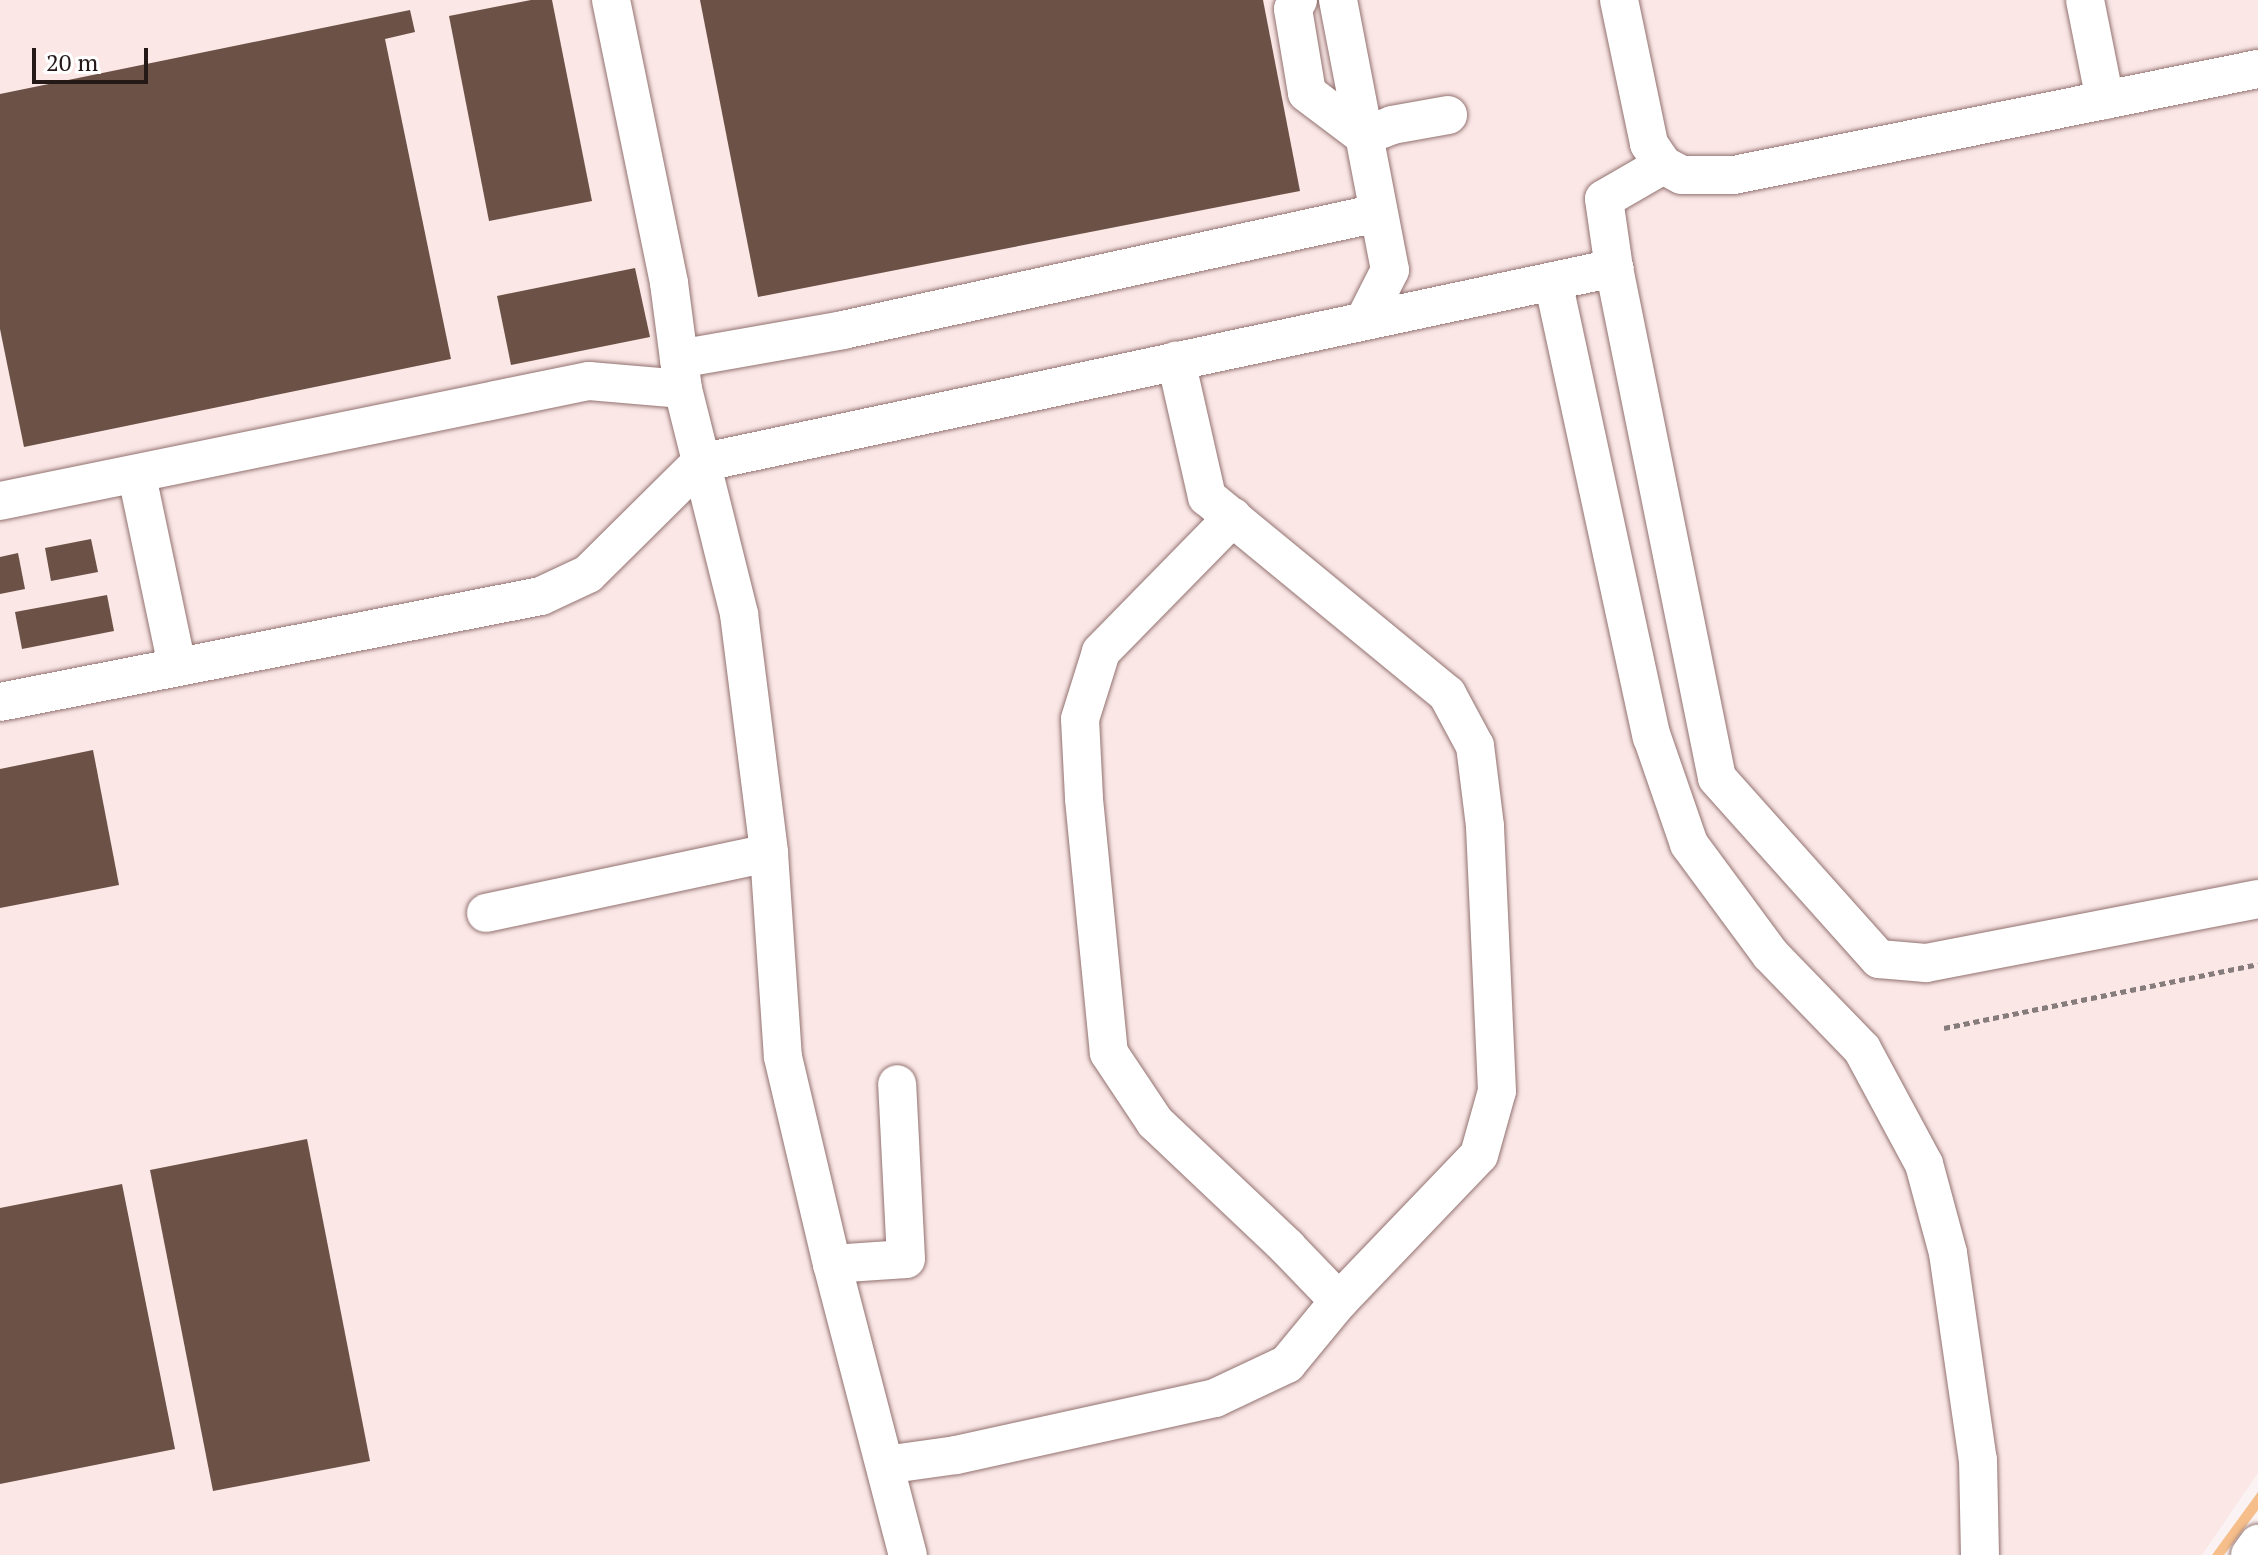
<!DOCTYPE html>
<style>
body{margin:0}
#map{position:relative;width:2258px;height:1555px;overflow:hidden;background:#fbf3f3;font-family:"PT Serif",serif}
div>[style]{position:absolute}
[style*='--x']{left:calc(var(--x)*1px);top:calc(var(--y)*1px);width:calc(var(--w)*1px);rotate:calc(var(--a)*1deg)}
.built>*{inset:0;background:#fae7e6}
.green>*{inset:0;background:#f5be8b}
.building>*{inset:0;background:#6c5146}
.path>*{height:5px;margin-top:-2.5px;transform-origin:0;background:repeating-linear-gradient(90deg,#867c7c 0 6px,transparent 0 10px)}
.roads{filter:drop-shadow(0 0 2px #927270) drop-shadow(0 0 2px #927270)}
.minor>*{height:38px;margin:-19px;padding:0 19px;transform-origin:19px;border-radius:19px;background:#fff}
span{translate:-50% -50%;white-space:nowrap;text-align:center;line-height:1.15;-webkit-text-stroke:8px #fff;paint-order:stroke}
.scale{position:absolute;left:32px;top:48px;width:116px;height:36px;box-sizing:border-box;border:4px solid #251918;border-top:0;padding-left:10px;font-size:24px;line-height:28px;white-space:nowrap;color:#251918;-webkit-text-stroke:6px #fff;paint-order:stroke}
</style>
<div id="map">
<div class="built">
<i style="clip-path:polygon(0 0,2258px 0,2258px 1473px,2202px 1555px,0 1555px)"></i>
</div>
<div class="green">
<i style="clip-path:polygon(2258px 1492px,2258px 1510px,2224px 1555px,2212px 1555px)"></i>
</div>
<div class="building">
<i style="clip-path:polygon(531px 0,552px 0,592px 201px,489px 221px,449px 16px)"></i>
<i style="clip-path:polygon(700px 0,1263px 0,1300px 191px,758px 297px)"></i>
<i style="clip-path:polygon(410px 10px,415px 32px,385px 39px,451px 359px,24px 447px,0 329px,0 94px)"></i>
<i style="clip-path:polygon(635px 268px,650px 337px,511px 365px,497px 296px)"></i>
<i style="clip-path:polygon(91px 539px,98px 572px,51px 581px,45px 548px)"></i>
<i style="clip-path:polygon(18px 553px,25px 589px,0 594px,0 557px)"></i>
<i style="clip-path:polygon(107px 595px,114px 631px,22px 649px,15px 612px)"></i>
<i style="clip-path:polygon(93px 750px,119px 885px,0 908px,0 769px)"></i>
<i style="clip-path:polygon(307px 1139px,370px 1461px,213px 1491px,150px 1170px)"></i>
<i style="clip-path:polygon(122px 1184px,175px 1449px,0 1484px,0 1208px)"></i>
</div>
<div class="path">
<i style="--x:1944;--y:1028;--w:320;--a:-11.5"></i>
</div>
<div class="roads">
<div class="minor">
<i style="--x:611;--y:0;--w:289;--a:78.4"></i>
<i style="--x:669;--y:283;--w:107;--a:82.5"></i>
<i style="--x:683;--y:389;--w:232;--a:76"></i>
<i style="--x:739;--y:614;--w:241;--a:82.8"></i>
<i style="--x:769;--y:853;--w:204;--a:86.1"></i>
<i style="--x:783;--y:1057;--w:213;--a:76.7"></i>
<i style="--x:832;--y:1264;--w:301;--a:75.4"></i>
<i style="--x:1298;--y:0;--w:10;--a:119"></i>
<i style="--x:1293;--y:9;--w:85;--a:80.5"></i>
<i style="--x:1307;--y:93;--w:71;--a:37"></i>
<i style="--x:1364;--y:136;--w:30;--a:-21"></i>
<i style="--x:1392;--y:125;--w:57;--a:-10.1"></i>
<i style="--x:1338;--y:0;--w:275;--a:79.1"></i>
<i style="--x:1390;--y:270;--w:55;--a:117"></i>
<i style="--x:1619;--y:0;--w:147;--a:78.2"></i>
<i style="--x:1649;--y:144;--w:25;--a:56"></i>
<i style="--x:1663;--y:165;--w:21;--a:28"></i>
<i style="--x:1682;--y:175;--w:52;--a:0"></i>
<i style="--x:1734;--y:175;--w:535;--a:-11.44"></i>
<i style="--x:2085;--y:0;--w:102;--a:78.7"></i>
<i style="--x:1663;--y:165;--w:68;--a:150"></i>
<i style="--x:1604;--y:199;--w:70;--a:81.8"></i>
<i style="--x:1614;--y:268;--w:520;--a:78.58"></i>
<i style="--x:1717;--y:778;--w:243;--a:48.2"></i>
<i style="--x:1879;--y:959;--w:47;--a:4.9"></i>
<i style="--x:1926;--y:963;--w:338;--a:-10.9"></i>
<i style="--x:1553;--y:281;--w:467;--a:77.8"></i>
<i style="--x:1652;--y:737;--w:113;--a:70.9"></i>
<i style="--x:1689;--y:844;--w:137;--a:53.6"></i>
<i style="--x:1770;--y:954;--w:132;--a:45.9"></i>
<i style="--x:1862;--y:1049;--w:131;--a:61.7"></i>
<i style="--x:1924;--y:1164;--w:92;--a:74.9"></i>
<i style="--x:1948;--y:1253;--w:209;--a:81.8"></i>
<i style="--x:1978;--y:1460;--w:95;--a:88.8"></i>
<i style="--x:679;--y:359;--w:167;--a:-10"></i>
<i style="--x:843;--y:330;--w:548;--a:-12.34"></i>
<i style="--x:137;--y:476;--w:194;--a:78.1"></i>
<i style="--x:0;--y:501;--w:601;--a:-11.52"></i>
<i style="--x:589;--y:381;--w:94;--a:4.9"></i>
<i style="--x:1233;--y:517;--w:189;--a:134.4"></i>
<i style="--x:1101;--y:652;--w:70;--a:107.4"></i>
<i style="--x:1080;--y:719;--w:80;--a:87.1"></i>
<i style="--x:1084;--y:799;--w:255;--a:84.4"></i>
<i style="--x:1109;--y:1053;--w:83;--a:56.3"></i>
<i style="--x:1155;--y:1122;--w:182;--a:43.4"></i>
<i style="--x:1287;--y:1247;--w:75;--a:46.1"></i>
<i style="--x:0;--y:702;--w:551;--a:-11.09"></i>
<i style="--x:541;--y:596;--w:52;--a:-25.1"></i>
<i style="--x:588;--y:574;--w:158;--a:-44.7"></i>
<i style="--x:700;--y:463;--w:935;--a:-12.04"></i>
<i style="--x:486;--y:913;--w:289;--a:-12"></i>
<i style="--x:832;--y:1264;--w:74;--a:-3.9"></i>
<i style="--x:906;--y:1259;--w:175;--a:-92.9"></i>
<i style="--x:885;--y:1465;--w:72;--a:-8"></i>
<i style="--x:956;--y:1455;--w:265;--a:-12.4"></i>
<i style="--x:1215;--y:1398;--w:80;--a:-25.3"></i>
<i style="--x:1287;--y:1364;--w:82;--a:-50.5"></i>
<i style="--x:1339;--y:1301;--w:202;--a:-46.2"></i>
<i style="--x:1479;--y:1155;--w:66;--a:-74.3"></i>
<i style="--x:1497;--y:1091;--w:265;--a:-92.6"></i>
<i style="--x:1485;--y:826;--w:81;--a:-97.1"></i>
<i style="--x:1475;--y:746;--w:59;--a:-118.3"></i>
<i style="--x:1447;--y:694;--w:310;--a:-140.6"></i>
<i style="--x:1207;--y:497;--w:140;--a:-102.8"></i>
<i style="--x:2250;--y:1555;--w:14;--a:-54"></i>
</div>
</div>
<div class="scale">20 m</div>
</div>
